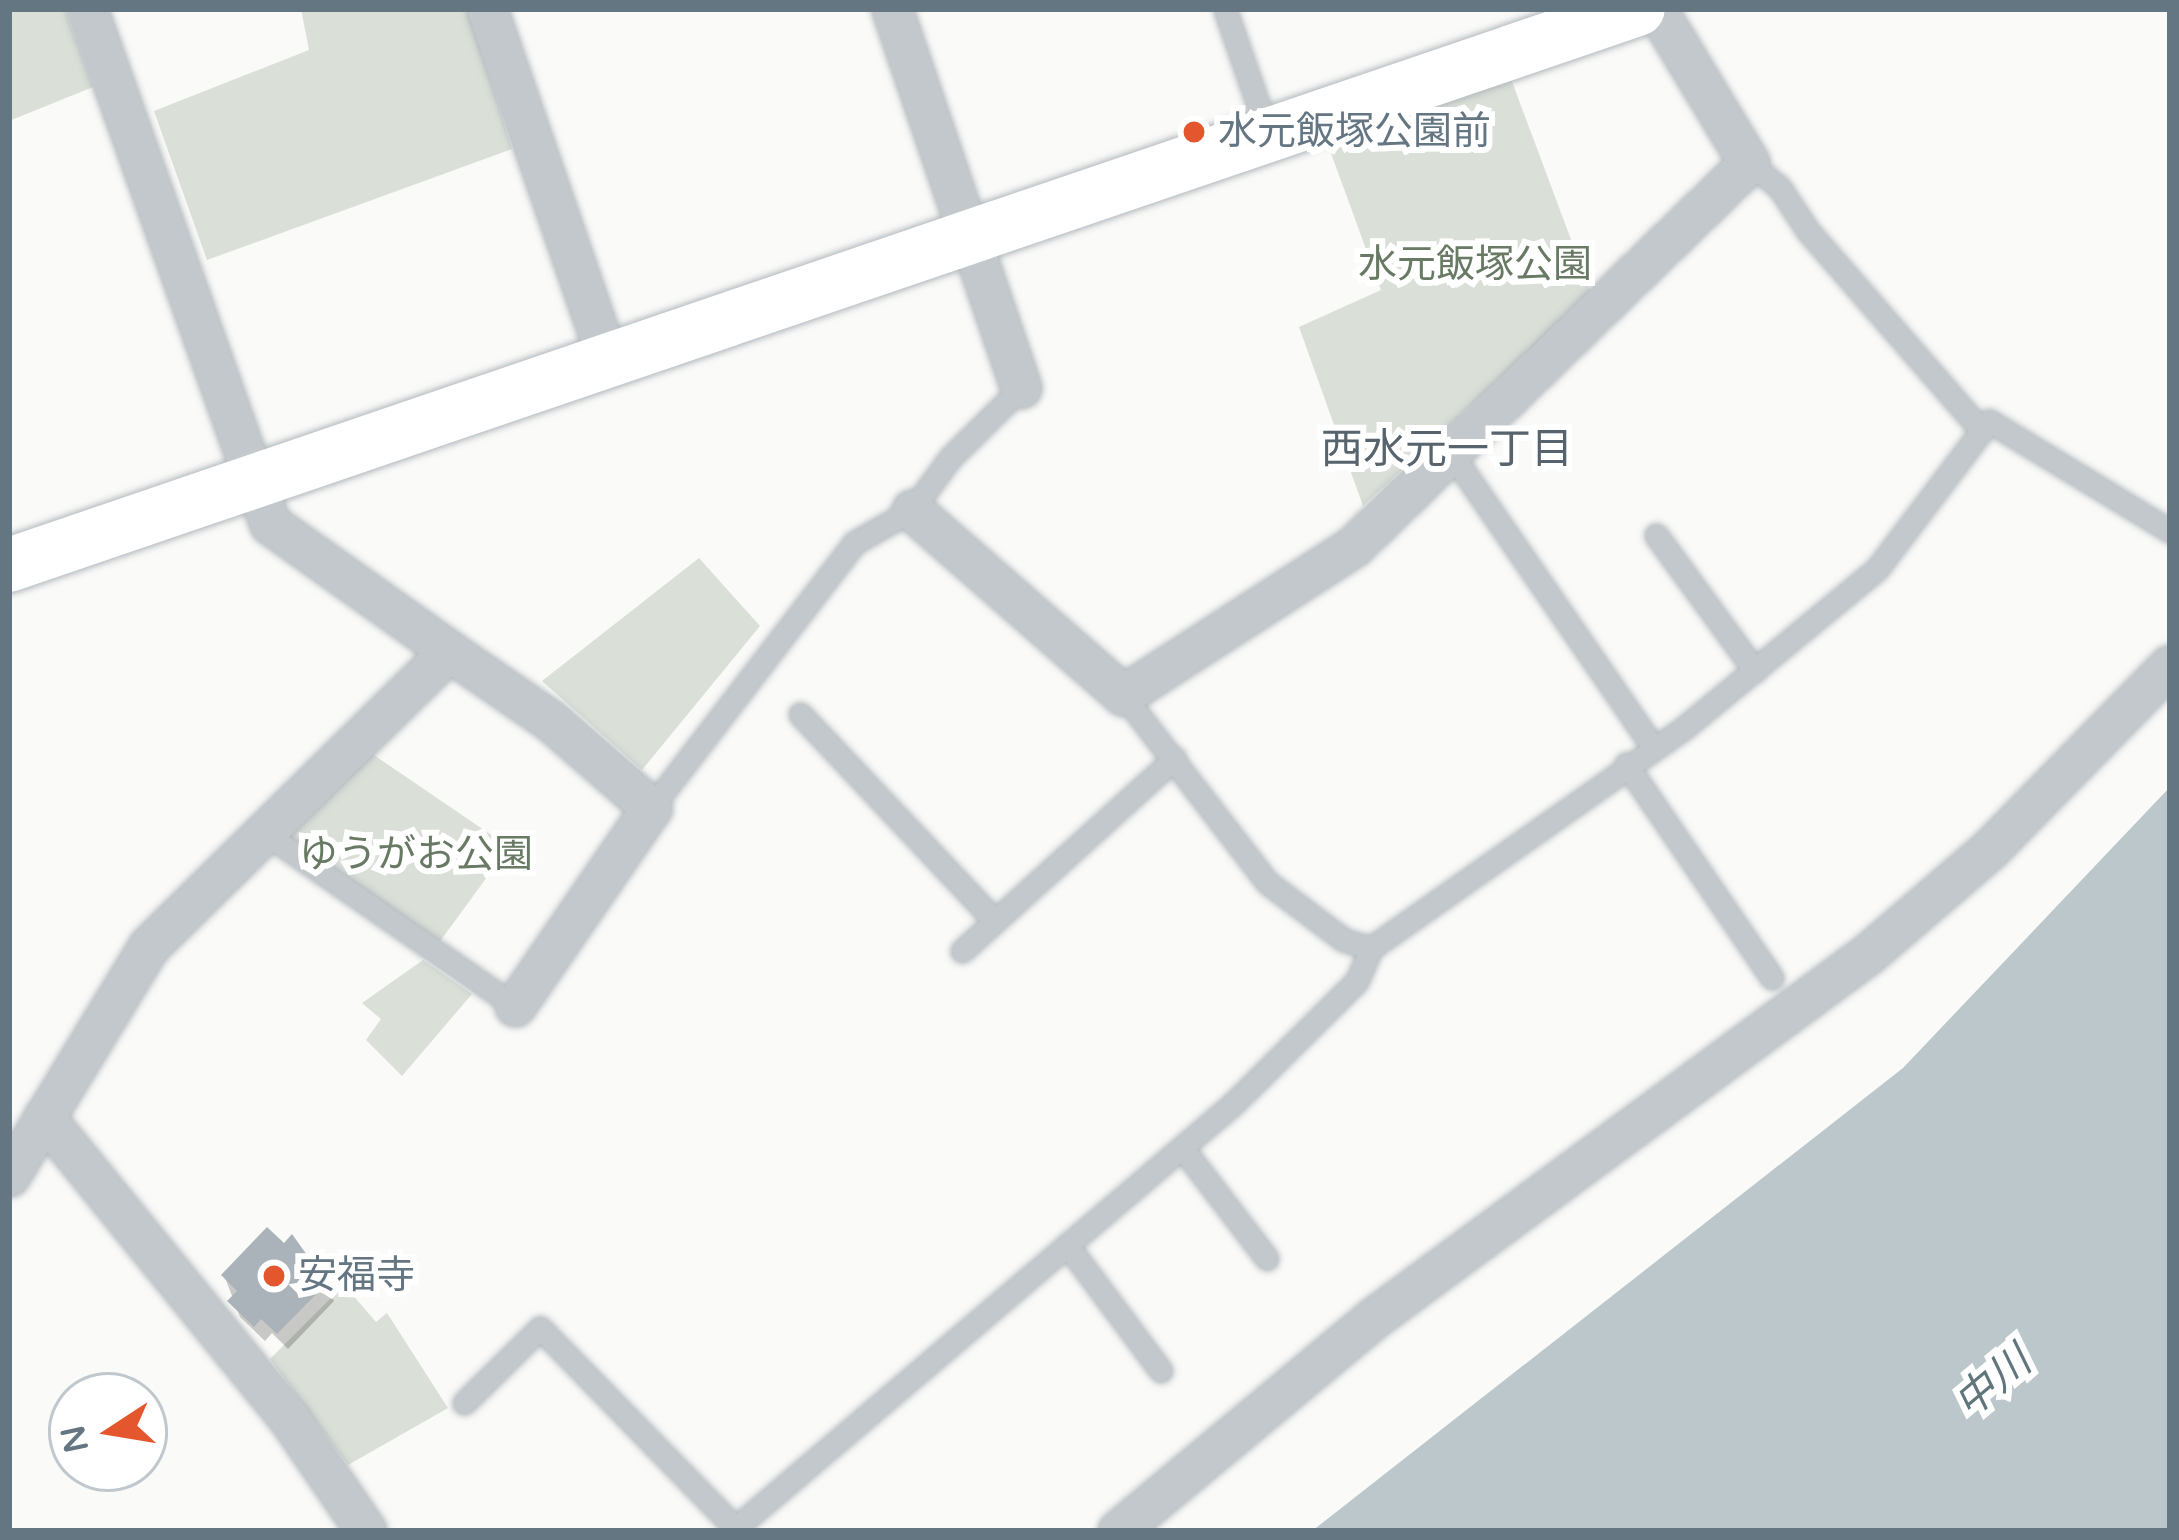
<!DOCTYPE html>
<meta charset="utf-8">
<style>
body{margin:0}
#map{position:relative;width:2179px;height:1540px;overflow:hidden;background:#fafaf8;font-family:"Varela Round","Noto Sans JP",sans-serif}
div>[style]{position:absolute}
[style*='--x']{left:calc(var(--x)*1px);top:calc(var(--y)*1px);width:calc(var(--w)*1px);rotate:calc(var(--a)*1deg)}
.green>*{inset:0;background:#dadfd7}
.water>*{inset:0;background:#bbc7cb}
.shadow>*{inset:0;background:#0003}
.building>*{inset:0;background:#aab3b9}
.roads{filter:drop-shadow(0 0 3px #b3babf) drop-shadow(0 0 3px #b3babf)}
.lane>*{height:21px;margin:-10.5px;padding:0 10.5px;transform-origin:10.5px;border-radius:10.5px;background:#c3c8cc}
.street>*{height:39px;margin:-19.5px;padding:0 19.5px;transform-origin:19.5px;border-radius:19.5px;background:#c3c8cc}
.secondary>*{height:54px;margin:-27px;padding:0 27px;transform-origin:27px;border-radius:27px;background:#fff}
.dots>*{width:33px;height:33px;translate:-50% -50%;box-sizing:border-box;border:6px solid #fff;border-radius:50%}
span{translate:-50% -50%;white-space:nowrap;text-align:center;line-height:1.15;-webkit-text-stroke:12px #fff;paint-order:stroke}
.poi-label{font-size:39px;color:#657683}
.left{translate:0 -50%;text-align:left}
.park-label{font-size:39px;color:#687a64}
.neighbourhood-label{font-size:42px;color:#57646e}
.water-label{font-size:42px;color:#60757c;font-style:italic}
.frame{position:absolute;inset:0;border:12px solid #657683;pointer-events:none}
.north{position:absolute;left:48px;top:1372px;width:120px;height:120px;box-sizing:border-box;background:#fff;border:3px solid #c1c8cd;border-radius:50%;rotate:258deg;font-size:33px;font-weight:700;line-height:48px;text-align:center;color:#657683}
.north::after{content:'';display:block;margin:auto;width:42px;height:54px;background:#e4572e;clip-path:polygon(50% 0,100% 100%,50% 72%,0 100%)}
</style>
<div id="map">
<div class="green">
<i style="clip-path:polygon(9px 9px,65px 9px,93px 87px,9px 121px)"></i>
<i style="clip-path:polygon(301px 9px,468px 9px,512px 149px,207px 260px,154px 111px,309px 50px)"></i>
<i style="clip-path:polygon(1508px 71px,1591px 293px,1363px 506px,1299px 327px,1381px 290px,1325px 137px)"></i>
<i style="clip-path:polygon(699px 558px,760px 626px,642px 770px,542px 681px)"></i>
<i style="clip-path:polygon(365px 749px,509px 847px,438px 944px,284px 834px)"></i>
<i style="clip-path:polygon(423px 960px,472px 994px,402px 1076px,366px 1040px,381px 1019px,362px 1003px)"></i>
<i style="clip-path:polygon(344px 1285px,376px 1322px,387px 1313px,448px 1408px,348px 1465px,270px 1359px)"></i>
</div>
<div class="water">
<i style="clip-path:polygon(2170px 787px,2170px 1531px,1312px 1531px,1903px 1068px)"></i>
</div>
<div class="shadow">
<i style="clip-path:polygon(224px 1275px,325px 1284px,334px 1301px,288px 1349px,272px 1333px,265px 1341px,240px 1317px)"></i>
</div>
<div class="building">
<i style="clip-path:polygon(267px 1227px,284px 1243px,292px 1234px,327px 1283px,277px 1334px,261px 1319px,254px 1327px,227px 1301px,237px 1291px,221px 1275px)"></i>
</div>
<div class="roads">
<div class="lane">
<i style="--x:1225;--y:9;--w:131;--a:70.9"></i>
<i style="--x:1749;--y:163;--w:38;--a:39"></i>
<i style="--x:1779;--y:187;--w:53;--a:56.6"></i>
<i style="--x:1808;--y:231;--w:265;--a:49"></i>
<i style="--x:1449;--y:450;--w:358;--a:55.5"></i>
<i style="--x:1656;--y:535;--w:168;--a:53.9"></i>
<i style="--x:1123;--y:695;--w:237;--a:52.4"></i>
<i style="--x:1268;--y:883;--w:95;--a:36.9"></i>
<i style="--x:1344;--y:940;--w:28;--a:17"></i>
<i style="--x:800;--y:714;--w:283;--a:46.7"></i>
<i style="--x:1626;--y:764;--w:259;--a:55.7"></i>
<i style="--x:651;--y:808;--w:334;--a:-52.5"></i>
<i style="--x:854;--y:543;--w:67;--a:-29.6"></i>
<i style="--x:912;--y:510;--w:64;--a:-53.8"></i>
<i style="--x:950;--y:458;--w:100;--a:-44.6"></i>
<i style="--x:265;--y:833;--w:304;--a:34.7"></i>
<i style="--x:962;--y:951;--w:287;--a:-42.2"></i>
<i style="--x:1183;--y:1149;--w:138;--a:52.6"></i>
<i style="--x:1067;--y:1245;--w:157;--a:53.3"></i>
<i style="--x:464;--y:1403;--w:107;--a:-44.6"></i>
<i style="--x:540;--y:1328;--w:279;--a:45.7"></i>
<i style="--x:732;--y:1531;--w:658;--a:-40.44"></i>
<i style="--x:1233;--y:1104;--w:175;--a:-44.8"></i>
<i style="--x:1357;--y:981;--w:36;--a:-67"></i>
<i style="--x:1371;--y:948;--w:383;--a:-35.1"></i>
<i style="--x:1684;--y:728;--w:250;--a:-39.5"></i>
<i style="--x:1877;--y:569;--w:186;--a:-52.9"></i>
<i style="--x:1989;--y:421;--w:212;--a:31.3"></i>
</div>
<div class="street">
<i style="--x:487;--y:9;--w:372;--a:71"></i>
<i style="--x:892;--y:9;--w:400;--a:71.2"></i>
<i style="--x:912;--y:510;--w:281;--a:41.2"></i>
<i style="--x:1123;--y:695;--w:275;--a:-32.8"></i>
<i style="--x:1354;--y:546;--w:550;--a:-44.12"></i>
<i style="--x:1749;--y:163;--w:180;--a:-121.1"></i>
<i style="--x:449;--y:651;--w:124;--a:34.5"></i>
<i style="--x:551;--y:721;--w:133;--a:41"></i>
<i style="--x:651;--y:808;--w:240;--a:124.5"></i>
<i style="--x:44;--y:1117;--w:388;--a:50.9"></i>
<i style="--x:289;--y:1418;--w:137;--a:55.7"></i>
<i style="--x:9;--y:1176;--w:268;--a:-58.7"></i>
<i style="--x:148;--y:947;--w:422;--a:-44.5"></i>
<i style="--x:449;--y:651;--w:219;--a:-144.6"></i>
<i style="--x:270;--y:524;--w:547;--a:-109.56"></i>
<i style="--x:1118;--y:1531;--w:334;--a:-39.8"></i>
<i style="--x:1375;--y:1317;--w:614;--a:-36.38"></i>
<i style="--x:1869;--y:953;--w:160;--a:-40.7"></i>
<i style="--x:1990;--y:849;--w:257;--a:-45.6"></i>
</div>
<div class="secondary">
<i style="--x:9;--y:565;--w:1721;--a:-18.85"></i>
</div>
</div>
<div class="dots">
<i style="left:1194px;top:132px;background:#e4572e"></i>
<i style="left:274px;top:1276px;background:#e4572e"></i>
</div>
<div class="poi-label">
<span class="left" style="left:1218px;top:132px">水元飯塚公園前</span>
<span class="left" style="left:298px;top:1276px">安福寺</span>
</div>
<div class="park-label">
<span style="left:1475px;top:265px">水元飯塚公園</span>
<span style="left:416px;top:855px">ゆうがお公園</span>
</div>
<div class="neighbourhood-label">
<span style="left:1447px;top:450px">西水元一丁目</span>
</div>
<div class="water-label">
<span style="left:1993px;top:1383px;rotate:-40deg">中川</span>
</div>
<div class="frame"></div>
<div class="north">N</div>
</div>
